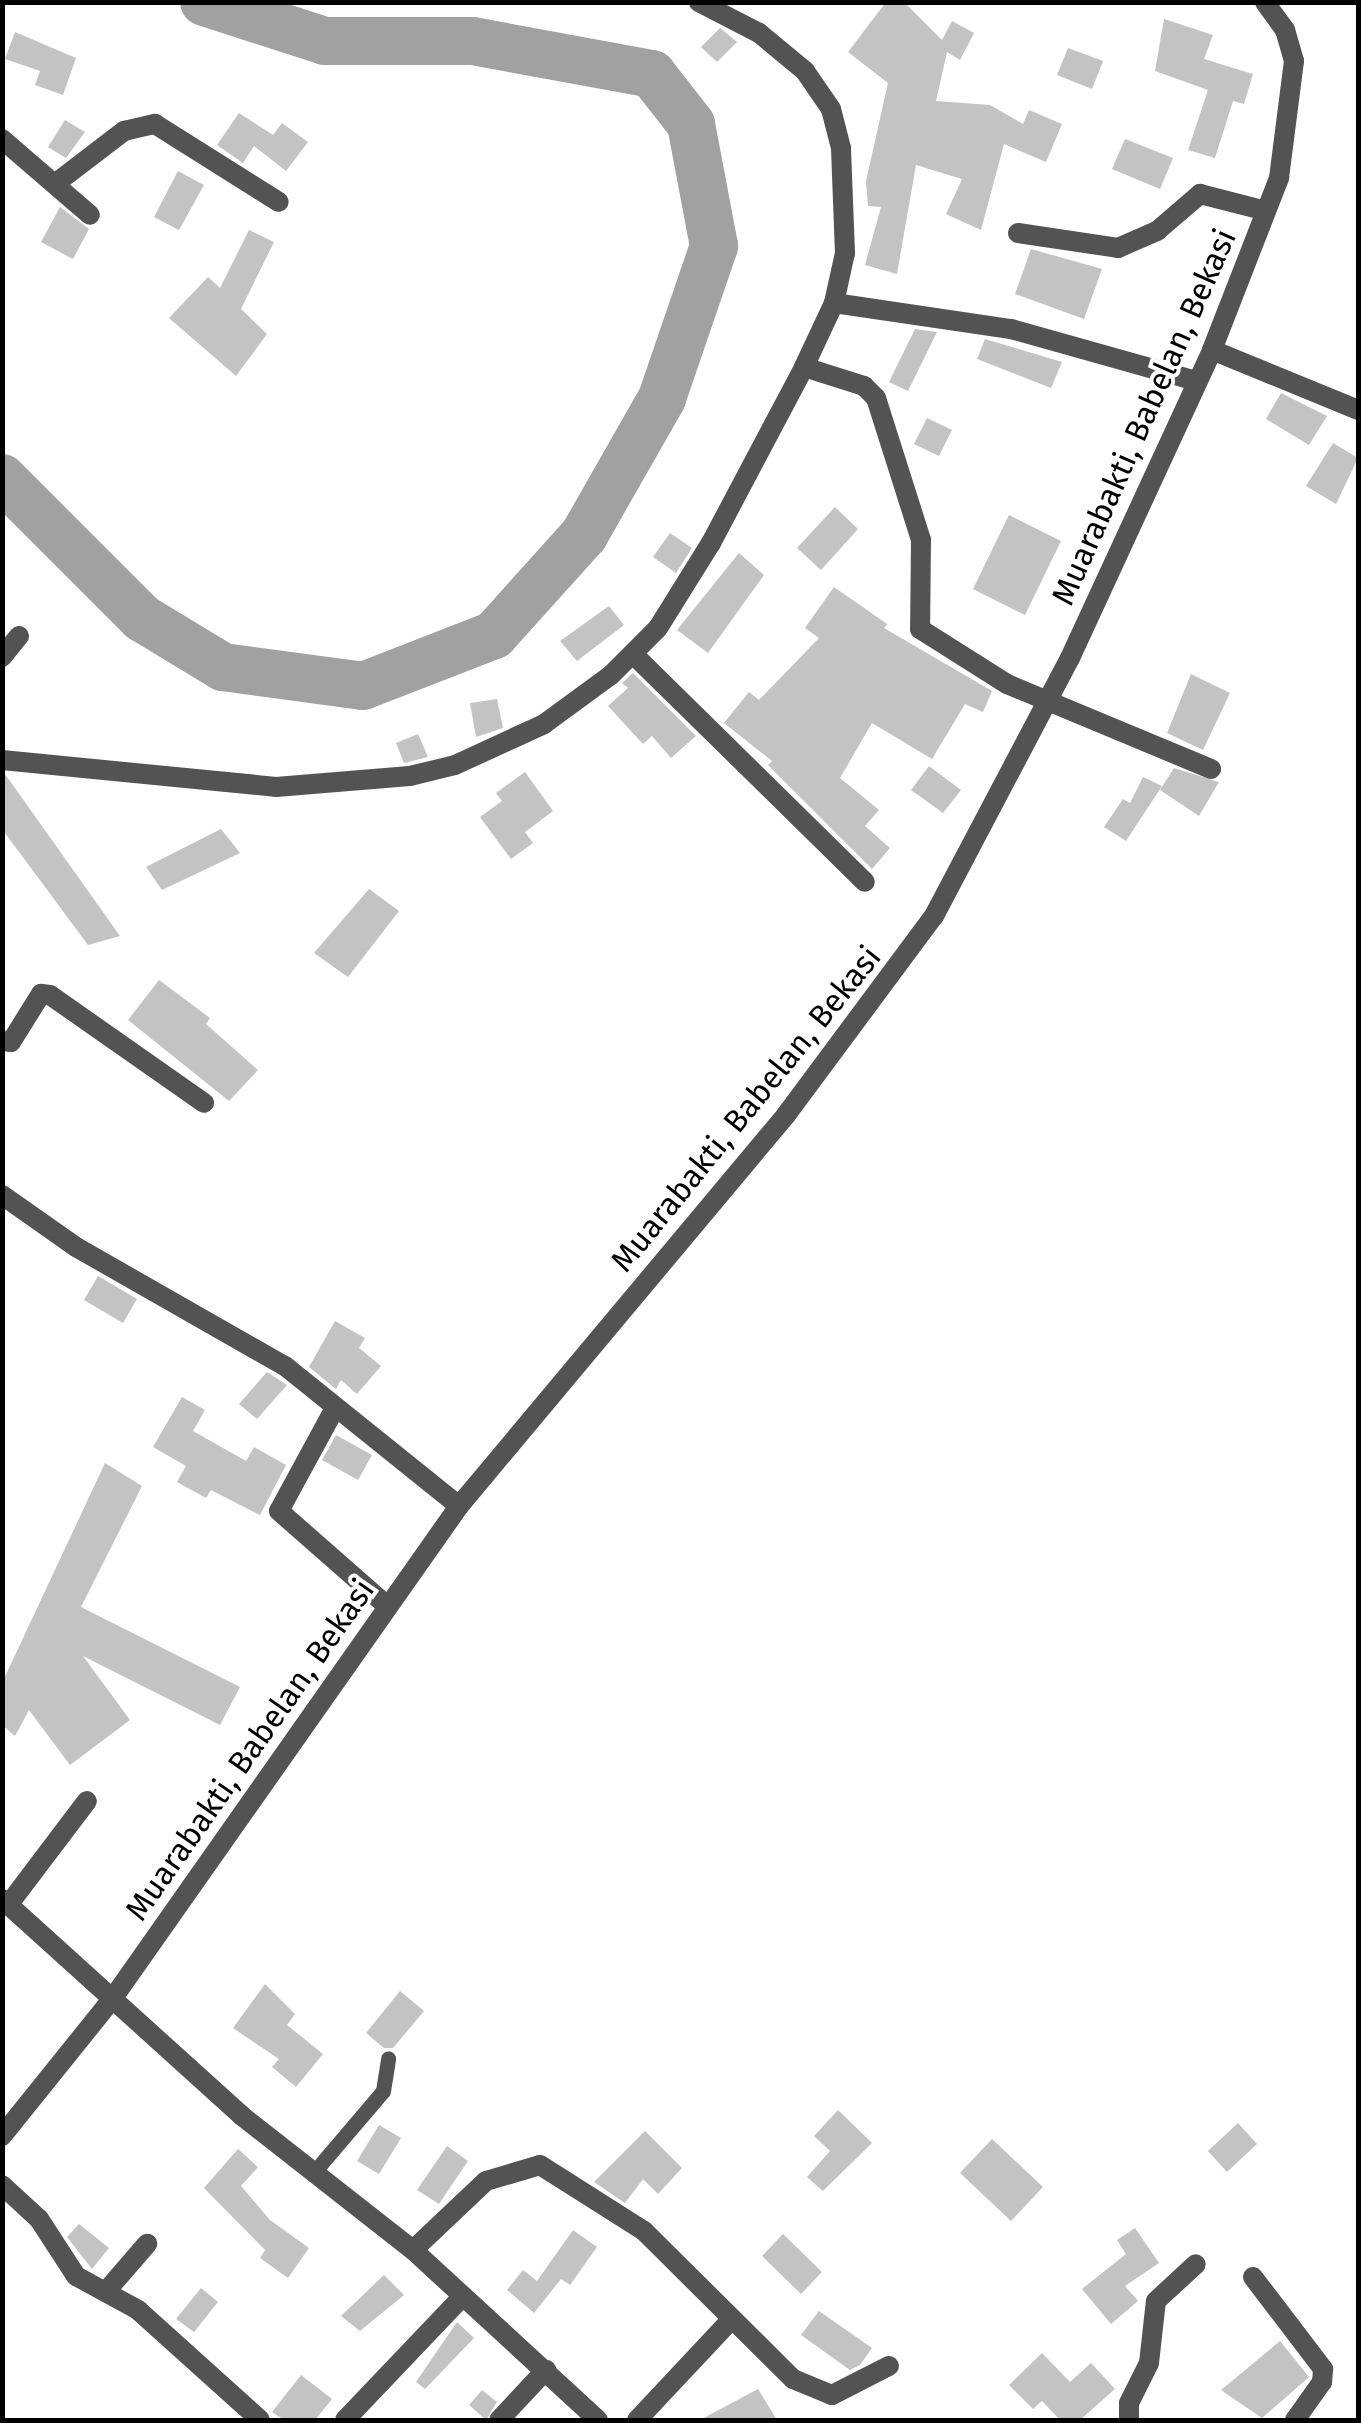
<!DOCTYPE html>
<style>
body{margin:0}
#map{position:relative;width:1361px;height:2423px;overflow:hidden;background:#fff;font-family:"Fira Sans",sans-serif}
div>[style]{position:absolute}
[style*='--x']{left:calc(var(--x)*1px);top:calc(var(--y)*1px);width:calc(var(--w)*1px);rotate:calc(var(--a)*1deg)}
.river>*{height:48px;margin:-24px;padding:0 24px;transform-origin:24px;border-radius:24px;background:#a1a1a1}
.building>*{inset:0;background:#c3c3c3}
.service>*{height:15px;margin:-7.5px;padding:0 7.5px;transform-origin:7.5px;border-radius:7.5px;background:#535353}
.minor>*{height:20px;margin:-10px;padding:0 10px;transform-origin:10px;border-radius:10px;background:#535353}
span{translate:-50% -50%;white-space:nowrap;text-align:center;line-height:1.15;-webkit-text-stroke:8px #fff;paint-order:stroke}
.street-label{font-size:32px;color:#000}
.frame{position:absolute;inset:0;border:5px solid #000;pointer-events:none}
</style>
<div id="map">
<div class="river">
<i style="--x:2;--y:478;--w:198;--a:45"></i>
<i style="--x:142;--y:618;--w:95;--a:31.2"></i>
<i style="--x:223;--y:667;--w:141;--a:7.7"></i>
<i style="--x:363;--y:686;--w:141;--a:-21.3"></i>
<i style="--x:494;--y:635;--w:135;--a:-48"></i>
<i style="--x:584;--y:535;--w:158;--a:-60.3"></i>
<i style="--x:662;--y:398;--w:161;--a:-71.1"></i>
<i style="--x:714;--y:246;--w:124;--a:-100.7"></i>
<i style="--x:691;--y:124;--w:63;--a:-128"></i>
<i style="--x:652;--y:74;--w:183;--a:-169.6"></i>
<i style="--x:472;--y:41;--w:147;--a:180"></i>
<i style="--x:325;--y:41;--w:127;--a:-162.1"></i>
</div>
<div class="building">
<i style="clip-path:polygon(886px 2px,904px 2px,942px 40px,952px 21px,974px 33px,960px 60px,947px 52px,936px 101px,990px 105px,1023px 124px,1029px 110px,1062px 124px,1046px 162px,1004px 144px,981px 230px,946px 214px,962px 179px,916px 165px,897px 274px,865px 265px,881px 207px,868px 206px,866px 181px,888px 83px,848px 52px)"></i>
<i style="clip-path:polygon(1164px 19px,1213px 35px,1204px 59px,1253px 74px,1244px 104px,1233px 101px,1215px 158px,1188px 150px,1208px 90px,1155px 71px)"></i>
<i style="clip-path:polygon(720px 28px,737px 42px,717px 62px,701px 47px)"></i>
<i style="clip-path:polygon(15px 32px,76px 58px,63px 95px,35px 85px,40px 71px,5px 59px)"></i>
<i style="clip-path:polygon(1068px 48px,1103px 61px,1092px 89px,1057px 75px)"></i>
<i style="clip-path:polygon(239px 113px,273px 135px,282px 123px,308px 142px,286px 171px,254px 146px,243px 163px,217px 145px)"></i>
<i style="clip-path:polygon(65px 120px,85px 132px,66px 158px,48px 147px)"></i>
<i style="clip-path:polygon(1125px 139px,1173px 158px,1160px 189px,1112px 169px)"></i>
<i style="clip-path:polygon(178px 171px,204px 185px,179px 230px,154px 217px)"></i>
<i style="clip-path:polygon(60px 207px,89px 229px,73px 259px,41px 242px)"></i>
<i style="clip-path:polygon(249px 230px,274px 242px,241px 309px,267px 334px,236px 376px,169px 318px,208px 277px,220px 288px)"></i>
<i style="clip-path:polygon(1031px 249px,1102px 269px,1084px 319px,1015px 294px)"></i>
<i style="clip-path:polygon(915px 329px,937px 332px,908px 391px,889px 382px)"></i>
<i style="clip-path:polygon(985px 339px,1062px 362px,1051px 388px,977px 359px)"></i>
<i style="clip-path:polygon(1281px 393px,1327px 416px,1309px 445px,1266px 419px)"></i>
<i style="clip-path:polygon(927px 418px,952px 430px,939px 456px,914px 444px)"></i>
<i style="clip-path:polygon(1333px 443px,1358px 458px,1336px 504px,1306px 486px)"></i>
<i style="clip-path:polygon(835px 507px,858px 529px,821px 570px,797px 548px)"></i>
<i style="clip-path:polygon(1009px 515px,1061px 541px,1025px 615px,973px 589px)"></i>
<i style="clip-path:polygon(670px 533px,692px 548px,676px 573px,653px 557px)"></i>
<i style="clip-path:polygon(739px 553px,764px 575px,708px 653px,677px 630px)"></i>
<i style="clip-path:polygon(834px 587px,887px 624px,884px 628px,992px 691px,983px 712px,965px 704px,932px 759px,872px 723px,840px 778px,879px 810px,865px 826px,890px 848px,872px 869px,768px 765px,772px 761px,724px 723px,749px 692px,759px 700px,819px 638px,805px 628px)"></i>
<i style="clip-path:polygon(609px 606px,624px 625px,577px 661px,560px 641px)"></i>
<i style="clip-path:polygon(633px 673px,696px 736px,671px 758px,652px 736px,643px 744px,608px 706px,628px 688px,622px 683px)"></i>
<i style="clip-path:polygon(1191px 674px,1230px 693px,1203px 750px,1167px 733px)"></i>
<i style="clip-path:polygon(497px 699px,503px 728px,476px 737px,470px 703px)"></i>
<i style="clip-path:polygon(418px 734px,428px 757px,404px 763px,396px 743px)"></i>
<i style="clip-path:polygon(929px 766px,961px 790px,943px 813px,911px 790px)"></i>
<i style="clip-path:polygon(1174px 768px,1219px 782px,1199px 816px,1160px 790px)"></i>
<i style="clip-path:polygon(525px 772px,553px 811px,525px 832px,533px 843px,511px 859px,480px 817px,502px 801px,496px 793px)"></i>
<i style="clip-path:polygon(2px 774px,5px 774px,120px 936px,88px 945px,2px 829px)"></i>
<i style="clip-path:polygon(1143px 777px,1162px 786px,1126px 841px,1104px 827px,1123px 799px,1130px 803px)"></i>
<i style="clip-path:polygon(221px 829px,240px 853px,162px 890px,146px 867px)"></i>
<i style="clip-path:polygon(369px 889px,399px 911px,348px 977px,314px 953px)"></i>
<i style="clip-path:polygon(159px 980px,210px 1018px,206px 1024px,258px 1070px,229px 1101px,128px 1020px)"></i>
<i style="clip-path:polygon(98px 1276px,137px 1299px,123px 1323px,84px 1300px)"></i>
<i style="clip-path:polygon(335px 1321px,365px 1338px,359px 1348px,381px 1366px,357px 1394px,341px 1380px,336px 1389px,309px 1367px)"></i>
<i style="clip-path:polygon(267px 1372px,287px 1385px,257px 1419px,239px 1404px)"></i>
<i style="clip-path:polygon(182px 1397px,205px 1410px,193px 1431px,246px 1461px,254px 1447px,286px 1465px,260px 1515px,211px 1490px,206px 1498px,177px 1482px,186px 1466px,153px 1447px)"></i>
<i style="clip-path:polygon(336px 1435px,372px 1455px,358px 1480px,322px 1460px)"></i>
<i style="clip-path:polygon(105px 1463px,142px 1486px,81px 1607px,240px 1687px,220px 1725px,83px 1656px,130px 1720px,70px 1765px,29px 1710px,15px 1736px,2px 1725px,2px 1683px)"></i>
<i style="clip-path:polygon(265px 1984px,295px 2014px,287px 2025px,323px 2054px,296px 2087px,272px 2067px,279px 2059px,233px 2028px)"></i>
<i style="clip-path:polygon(400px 1991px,424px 2011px,393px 2048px,384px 2048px,366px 2033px)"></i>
<i style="clip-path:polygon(838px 2110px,872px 2143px,823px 2191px,807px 2177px,830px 2151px,814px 2136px)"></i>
<i style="clip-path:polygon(1238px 2123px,1257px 2144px,1227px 2172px,1208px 2151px)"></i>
<i style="clip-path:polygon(379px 2125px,401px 2138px,379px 2174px,357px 2161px)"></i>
<i style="clip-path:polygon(645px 2131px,682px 2168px,658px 2194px,643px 2179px,625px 2203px,594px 2182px)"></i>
<i style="clip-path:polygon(992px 2139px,1043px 2187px,1011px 2221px,960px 2173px)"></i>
<i style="clip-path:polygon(447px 2146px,468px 2161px,439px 2204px,417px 2190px)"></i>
<i style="clip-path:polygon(238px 2149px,258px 2167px,241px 2186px,270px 2220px,309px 2248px,288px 2278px,260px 2258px,265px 2250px,204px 2188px)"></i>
<i style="clip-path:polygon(79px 2224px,109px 2248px,92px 2269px,67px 2237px)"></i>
<i style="clip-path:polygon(1135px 2228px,1159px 2263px,1125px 2286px,1138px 2301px,1111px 2324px,1082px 2289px,1126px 2254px,1117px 2240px)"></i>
<i style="clip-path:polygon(573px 2230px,597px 2247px,570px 2285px,561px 2279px,534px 2313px,507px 2290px,523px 2270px,537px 2281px)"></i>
<i style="clip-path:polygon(783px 2234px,822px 2272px,801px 2294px,762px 2256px)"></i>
<i style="clip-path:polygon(384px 2275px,404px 2295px,360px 2331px,341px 2316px)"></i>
<i style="clip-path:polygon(201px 2288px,218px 2302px,194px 2332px,176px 2319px)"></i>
<i style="clip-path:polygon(819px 2311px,872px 2348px,860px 2365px,850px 2370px,801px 2335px)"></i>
<i style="clip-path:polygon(457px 2322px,474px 2338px,425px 2389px,416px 2382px)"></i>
<i style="clip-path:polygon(1280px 2341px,1309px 2377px,1262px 2418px,1221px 2390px)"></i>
<i style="clip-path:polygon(1042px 2353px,1070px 2382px,1091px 2363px,1115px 2389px,1080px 2420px,1060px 2420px,1042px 2401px,1033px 2409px,1009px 2385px)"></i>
<i style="clip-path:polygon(301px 2375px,332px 2399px,315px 2420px,284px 2420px,272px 2412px)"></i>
<i style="clip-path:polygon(758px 2389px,777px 2420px,700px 2420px)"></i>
<i style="clip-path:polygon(482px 2390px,497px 2402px,486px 2420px,469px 2405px)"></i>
</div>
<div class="service">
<i style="--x:314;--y:2172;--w:106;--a:-49.6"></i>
<i style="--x:383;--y:2091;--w:33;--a:-81"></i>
</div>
<div class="minor">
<i style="--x:2;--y:139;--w:116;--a:40.8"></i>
<i style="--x:56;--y:183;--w:86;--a:-37.4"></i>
<i style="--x:124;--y:131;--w:32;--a:-13"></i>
<i style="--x:155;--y:124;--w:146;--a:32.2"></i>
<i style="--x:1018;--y:233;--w:101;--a:8.5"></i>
<i style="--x:1118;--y:248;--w:43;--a:-23.6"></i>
<i style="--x:1157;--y:231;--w:57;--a:-40.7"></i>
<i style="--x:1200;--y:194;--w:68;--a:14.4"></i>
<i style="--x:834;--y:303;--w:179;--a:8.4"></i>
<i style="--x:1011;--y:329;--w:192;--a:15.7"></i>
<i style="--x:1212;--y:350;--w:158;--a:22.3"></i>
<i style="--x:804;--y:367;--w:63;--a:17.6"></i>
<i style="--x:864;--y:386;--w:17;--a:45"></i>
<i style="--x:876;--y:398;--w:149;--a:72.4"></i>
<i style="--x:921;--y:540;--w:89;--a:90.6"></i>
<i style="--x:920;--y:629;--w:103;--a:32.3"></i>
<i style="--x:1007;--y:684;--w:221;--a:22.6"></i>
<i style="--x:633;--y:654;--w:325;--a:44.5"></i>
<i style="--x:2;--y:657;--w:27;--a:-51"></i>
<i style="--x:2;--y:760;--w:275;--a:5.6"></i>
<i style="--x:276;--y:787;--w:134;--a:-4.7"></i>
<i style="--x:410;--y:776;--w:46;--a:-13.7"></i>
<i style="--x:455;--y:765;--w:98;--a:-24.7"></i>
<i style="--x:544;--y:724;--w:83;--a:-36.2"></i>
<i style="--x:611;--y:675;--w:66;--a:-45"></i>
<i style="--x:658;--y:628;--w:100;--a:-58.1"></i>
<i style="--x:711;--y:543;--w:199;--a:-62.1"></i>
<i style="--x:804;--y:367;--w:71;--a:-64.9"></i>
<i style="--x:834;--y:303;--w:51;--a:-77.6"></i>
<i style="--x:845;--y:253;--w:105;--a:-92.2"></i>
<i style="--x:841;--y:148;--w:40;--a:-104.4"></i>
<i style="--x:831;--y:109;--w:46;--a:-124.4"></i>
<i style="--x:805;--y:71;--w:60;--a:-140.4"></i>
<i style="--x:759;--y:33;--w:68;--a:-152.7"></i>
<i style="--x:2;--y:1041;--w:9;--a:6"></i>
<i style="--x:11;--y:1042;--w:57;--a:-58"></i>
<i style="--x:41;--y:994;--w:9;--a:6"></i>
<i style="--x:50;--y:995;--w:188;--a:35"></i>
<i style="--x:2;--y:1195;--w:90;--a:35.1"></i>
<i style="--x:76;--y:1247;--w:241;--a:29.7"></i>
<i style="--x:285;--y:1366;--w:223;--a:38.8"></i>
<i style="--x:335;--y:1408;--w:117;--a:118.5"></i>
<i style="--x:279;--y:1511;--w:144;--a:41.3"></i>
<i style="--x:2;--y:1899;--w:324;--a:42.1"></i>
<i style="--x:242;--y:2116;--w:217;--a:38.1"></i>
<i style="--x:413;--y:2250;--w:251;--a:42.6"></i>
<i style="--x:9;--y:1904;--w:129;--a:-52.9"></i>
<i style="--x:2;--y:2136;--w:177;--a:-51.2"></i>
<i style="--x:113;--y:1998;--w:601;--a:-54.88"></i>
<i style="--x:459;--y:1506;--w:510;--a:-50.09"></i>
<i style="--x:786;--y:1115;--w:248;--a:-53.4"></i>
<i style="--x:934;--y:916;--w:292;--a:-62.2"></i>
<i style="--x:1070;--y:658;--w:339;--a:-65.2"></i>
<i style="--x:1212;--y:350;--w:185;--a:-68.7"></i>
<i style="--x:1279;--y:178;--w:118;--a:-82.7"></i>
<i style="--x:1294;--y:61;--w:32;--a:-106"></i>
<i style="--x:1285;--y:30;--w:34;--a:-126"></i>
<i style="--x:2;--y:2185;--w:50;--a:42.6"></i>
<i style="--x:39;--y:2219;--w:68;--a:57"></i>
<i style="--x:76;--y:2276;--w:71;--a:28.7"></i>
<i style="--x:138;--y:2310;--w:164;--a:42"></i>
<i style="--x:413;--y:2250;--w:100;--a:-43.4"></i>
<i style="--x:486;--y:2181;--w:56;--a:-16.5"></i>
<i style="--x:540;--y:2165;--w:123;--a:32.4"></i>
<i style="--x:644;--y:2231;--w:210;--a:44.8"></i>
<i style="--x:793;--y:2379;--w:42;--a:22.3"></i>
<i style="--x:832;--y:2395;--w:64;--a:-27"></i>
<i style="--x:1253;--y:2277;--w:116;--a:52.7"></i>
<i style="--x:1323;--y:2369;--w:13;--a:94"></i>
<i style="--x:1322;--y:2382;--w:47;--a:125.4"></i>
<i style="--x:108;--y:2289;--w:60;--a:-49.1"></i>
<i style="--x:345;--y:2420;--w:171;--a:-46.4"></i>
<i style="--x:499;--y:2420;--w:69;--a:-46.8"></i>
<i style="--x:637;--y:2420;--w:139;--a:-46.8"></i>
<i style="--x:1129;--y:2420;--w:17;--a:-90"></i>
<i style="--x:1129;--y:2403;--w:45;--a:-63.4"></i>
<i style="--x:1149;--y:2363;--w:62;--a:-83.6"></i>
<i style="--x:1156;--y:2301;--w:54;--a:-42.8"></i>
</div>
<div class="street-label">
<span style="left:1144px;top:417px;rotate:-66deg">Muarabakti, Babelan, Bekasi</span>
<span style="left:746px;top:1109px;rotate:-51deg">Muarabakti, Babelan, Bekasi</span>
<span style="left:250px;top:1750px;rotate:-55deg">Muarabakti, Babelan, Bekasi</span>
</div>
<div class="frame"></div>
</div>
